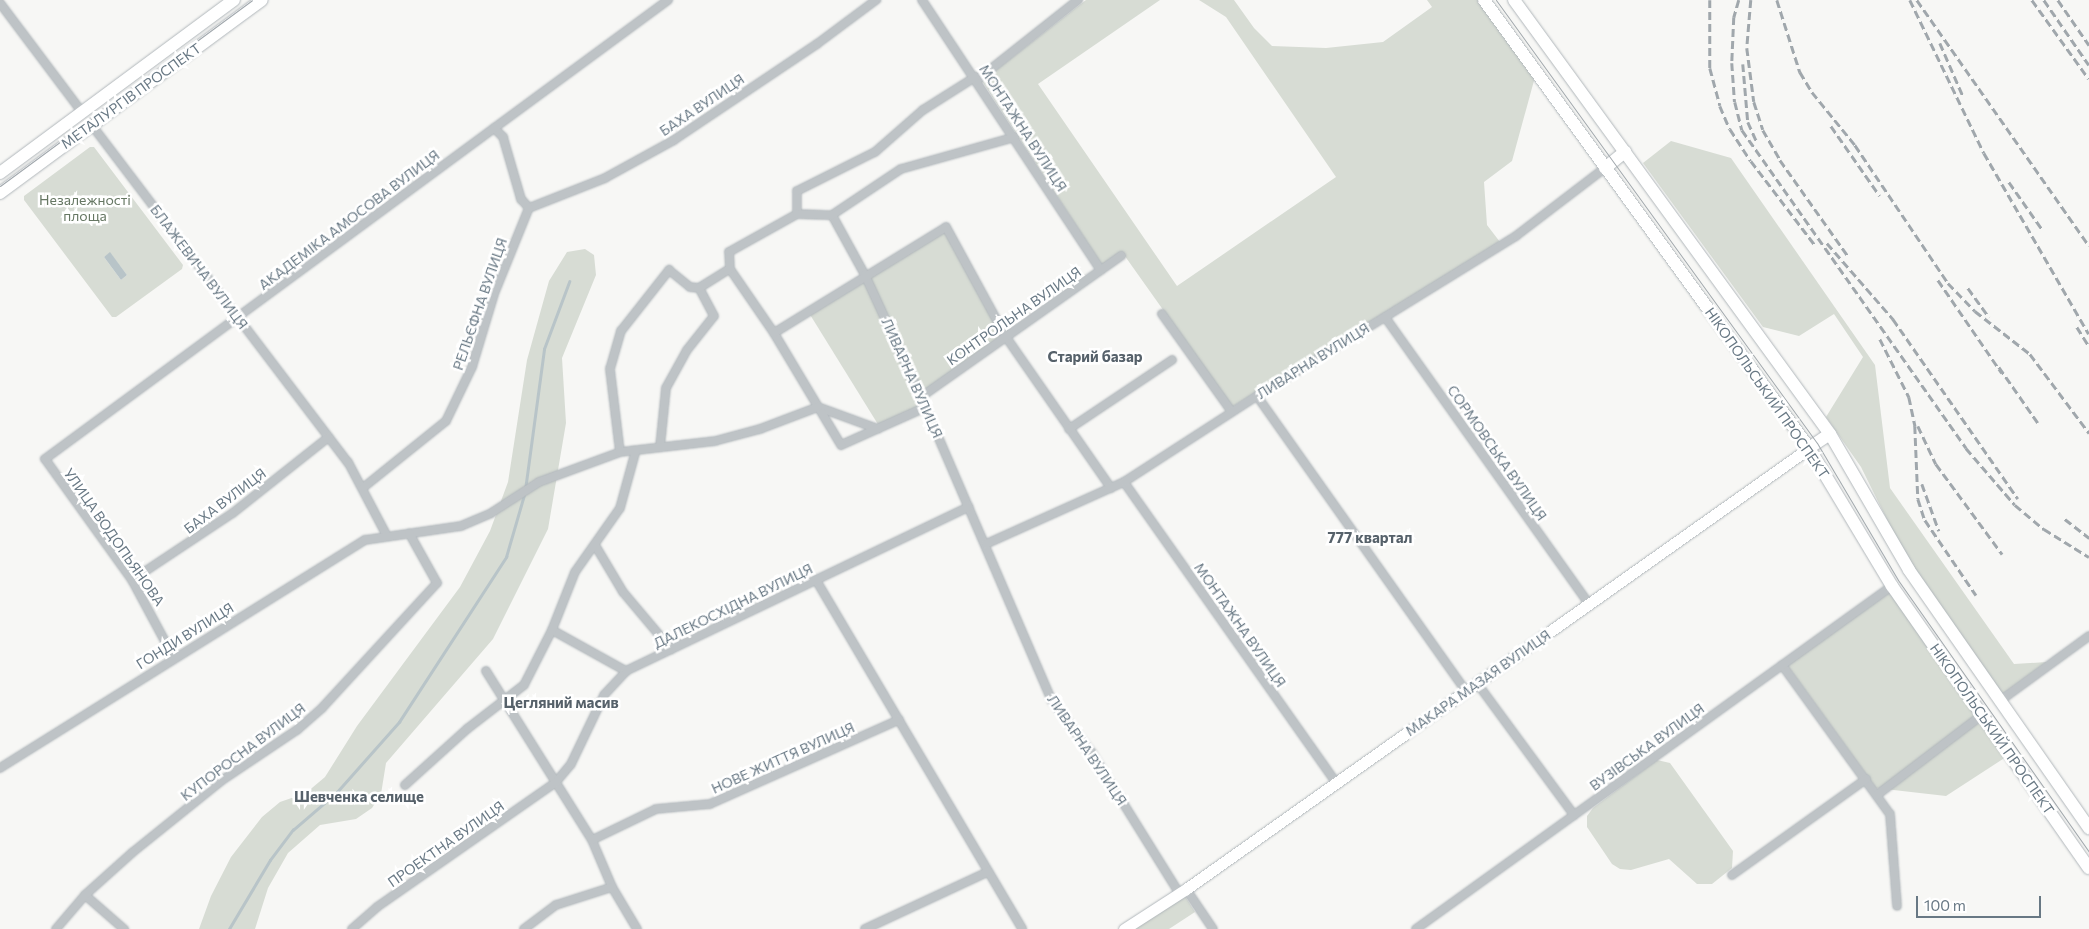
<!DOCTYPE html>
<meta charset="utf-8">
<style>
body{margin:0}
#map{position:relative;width:2089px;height:929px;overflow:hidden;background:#f7f7f5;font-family:Commissioner,sans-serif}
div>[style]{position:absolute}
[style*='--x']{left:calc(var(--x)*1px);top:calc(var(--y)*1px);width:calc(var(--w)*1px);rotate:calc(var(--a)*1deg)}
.green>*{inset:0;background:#d7dcd4}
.water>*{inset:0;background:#b8c4c8}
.stream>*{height:2.5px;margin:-1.25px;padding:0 1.25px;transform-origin:1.25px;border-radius:1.25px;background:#b8c4c8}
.roads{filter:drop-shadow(0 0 1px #b1b7bb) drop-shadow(0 0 1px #b1b7bb)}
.minor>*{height:8px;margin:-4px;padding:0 4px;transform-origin:4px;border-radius:4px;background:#bec3c6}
.secondary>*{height:11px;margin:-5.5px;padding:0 5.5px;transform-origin:5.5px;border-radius:5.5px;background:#fff}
.primary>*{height:12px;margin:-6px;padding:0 6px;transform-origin:6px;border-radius:6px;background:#fff}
.tram>*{height:1px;margin:-0.5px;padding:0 0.5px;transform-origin:0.5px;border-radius:0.5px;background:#a0a7ac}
.rail>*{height:2.5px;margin-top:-1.25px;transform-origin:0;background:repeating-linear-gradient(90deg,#a0a7ac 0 8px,transparent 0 12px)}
span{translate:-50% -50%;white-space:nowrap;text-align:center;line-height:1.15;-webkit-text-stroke:5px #fff;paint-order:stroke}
.street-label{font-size:14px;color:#687884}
.park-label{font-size:14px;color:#667763}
.neighbourhood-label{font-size:15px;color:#56616a;font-weight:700}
.scale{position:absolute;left:1916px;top:896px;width:125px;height:22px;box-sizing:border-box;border:2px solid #687884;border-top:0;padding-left:6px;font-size:15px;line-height:18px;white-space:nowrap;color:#687884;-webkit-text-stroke:4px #fff;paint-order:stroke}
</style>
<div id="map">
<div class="green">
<i style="clip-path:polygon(1086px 0,1160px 0,1038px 84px,1177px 286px,1336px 177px,1226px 17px,1199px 0,1234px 0,1254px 28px,1272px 46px,1326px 48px,1383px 42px,1432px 7px,1427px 0,1479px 0,1535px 77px,1512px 161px,1484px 182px,1487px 225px,1500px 242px,1232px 407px,1122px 252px,1102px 265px,982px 81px)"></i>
<i style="clip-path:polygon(1671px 141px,1731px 158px,1875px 365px,1890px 488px,2014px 664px,2047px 662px,2000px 696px,1912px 570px,1861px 467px,1826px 417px,1863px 357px,1834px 314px,1799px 336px,1763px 327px,1643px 163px)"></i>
<i style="clip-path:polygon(evenodd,90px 147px,94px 147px,183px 265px,182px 269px,116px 317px,112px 317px,24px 200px,24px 196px,90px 147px,110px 253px,127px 275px,121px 280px,104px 257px,110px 253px)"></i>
<i style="clip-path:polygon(946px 230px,1003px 337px,922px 394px,868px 276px)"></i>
<i style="clip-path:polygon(585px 249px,594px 255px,596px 275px,562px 358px,566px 423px,548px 529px,493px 639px,386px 763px,381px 794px,372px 808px,356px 819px,320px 825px,288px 853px,268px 888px,255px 929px,199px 929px,211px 896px,231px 857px,262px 817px,280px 802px,306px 793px,325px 777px,357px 726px,460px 587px,490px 531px,508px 482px,527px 360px,549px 281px,567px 252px)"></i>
<i style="clip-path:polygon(865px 278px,923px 406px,879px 426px,809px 313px)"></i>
<i style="clip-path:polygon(1891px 590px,2006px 757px,1946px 796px,1876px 788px,1787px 665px)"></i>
<i style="clip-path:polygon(1657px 760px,1670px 763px,1733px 851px,1732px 868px,1712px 884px,1697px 884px,1669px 859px,1631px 870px,1620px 869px,1612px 864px,1587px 827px,1587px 816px,1593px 808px)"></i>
<i style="clip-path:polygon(1183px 893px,1195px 912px,1169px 929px,1129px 929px)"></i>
</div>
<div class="water">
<i style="clip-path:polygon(110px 252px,127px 275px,121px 280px,104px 257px)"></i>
</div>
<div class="stream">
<i style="--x:525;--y:490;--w:142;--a:-82.3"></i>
<i style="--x:544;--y:349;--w:72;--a:-69.5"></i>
<i style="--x:229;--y:929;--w:80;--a:-59.3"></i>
<i style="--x:270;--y:860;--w:38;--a:-53"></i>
<i style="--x:293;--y:830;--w:57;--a:-40.7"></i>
<i style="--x:336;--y:793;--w:95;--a:-48.4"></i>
<i style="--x:399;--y:722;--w:197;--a:-57"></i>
<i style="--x:506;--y:557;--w:65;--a:-73.8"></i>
</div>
<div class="roads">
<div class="minor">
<i style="--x:922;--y:0;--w:324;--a:56.5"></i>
<i style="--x:0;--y:3;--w:135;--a:53.1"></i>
<i style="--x:977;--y:80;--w:129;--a:-38.4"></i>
<i style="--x:91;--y:124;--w:425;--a:52.8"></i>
<i style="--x:348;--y:462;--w:84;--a:62.2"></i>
<i style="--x:494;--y:128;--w:13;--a:45"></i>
<i style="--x:503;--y:137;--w:65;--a:73.8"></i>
<i style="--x:521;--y:199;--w:12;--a:48"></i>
<i style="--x:529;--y:208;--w:82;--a:-21.5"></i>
<i style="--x:605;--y:178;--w:79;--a:-28.8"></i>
<i style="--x:674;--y:140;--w:172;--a:-33.9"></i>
<i style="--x:817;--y:44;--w:74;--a:-36.7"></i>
<i style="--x:797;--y:214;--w:23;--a:-90"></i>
<i style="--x:797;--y:191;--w:87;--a:-26.6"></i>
<i style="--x:875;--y:152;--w:64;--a:-41.2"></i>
<i style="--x:923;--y:110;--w:62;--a:-32.4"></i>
<i style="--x:832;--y:215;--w:68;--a:61.2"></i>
<i style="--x:865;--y:275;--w:134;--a:65.3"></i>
<i style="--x:921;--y:397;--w:331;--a:66.7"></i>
<i style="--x:1052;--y:701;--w:66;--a:52.4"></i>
<i style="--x:1092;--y:753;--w:165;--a:58.1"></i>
<i style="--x:1162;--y:314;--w:120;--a:54.5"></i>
<i style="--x:1385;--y:317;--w:352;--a:54.6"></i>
<i style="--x:774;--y:333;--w:202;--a:-31.6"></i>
<i style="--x:946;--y:227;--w:125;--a:61.4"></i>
<i style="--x:1006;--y:337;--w:184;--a:55.2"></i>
<i style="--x:1257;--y:396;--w:362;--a:54.7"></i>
<i style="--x:921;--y:397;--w:245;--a:-35.2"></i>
<i style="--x:818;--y:407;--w:64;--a:20.1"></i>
<i style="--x:926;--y:407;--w:93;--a:155.9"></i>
<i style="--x:841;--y:445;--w:131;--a:-120.9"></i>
<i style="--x:774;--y:333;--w:78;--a:-124.5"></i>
<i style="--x:730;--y:269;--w:17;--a:-93"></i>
<i style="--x:729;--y:252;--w:78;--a:-29.2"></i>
<i style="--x:797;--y:214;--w:35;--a:2"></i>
<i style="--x:832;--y:215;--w:83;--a:-33.7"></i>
<i style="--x:901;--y:169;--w:118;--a:-15.7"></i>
<i style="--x:1069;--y:429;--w:124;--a:-33.8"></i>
<i style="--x:660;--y:447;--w:59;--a:-84.2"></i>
<i style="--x:666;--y:388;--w:43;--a:-61.1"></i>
<i style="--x:687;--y:350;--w:43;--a:-51.5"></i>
<i style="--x:714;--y:316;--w:32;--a:-118"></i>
<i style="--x:620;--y:452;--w:84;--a:-96.9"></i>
<i style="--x:610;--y:369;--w:40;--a:-74"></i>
<i style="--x:621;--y:331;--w:78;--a:-51.8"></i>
<i style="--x:669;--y:270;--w:27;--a:39"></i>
<i style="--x:690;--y:287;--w:9;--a:6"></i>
<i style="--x:699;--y:288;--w:36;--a:-32"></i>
<i style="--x:1124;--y:482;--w:367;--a:54.8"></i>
<i style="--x:364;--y:487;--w:105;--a:-38.8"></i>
<i style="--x:446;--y:421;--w:60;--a:-64.3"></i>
<i style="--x:472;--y:367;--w:76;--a:-73.2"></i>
<i style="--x:494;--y:294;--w:93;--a:-67.9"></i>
<i style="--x:986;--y:544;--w:151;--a:-24.2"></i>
<i style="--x:1124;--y:482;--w:158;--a:-32.9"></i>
<i style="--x:1257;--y:396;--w:304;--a:-31.7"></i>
<i style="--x:1516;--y:236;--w:112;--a:-37.4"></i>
<i style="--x:595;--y:545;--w:55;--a:59.2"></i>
<i style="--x:623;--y:592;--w:75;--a:49.9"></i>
<i style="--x:132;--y:580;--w:121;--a:-33.6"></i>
<i style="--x:233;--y:513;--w:122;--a:-38.4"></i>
<i style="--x:816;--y:580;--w:405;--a:59.4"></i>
<i style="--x:552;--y:630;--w:85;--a:29"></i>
<i style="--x:174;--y:658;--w:89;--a:-118.3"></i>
<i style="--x:132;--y:580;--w:149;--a:-125.7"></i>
<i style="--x:45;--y:459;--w:774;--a:-36.38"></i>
<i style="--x:1782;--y:665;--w:184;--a:54.1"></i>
<i style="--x:1890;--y:814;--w:92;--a:85.6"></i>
<i style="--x:486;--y:671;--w:199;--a:57.9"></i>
<i style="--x:592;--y:840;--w:51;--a:66.9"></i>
<i style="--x:612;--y:887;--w:49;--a:59.2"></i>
<i style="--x:1477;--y:683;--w:164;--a:53.7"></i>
<i style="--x:2000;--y:701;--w:110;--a:-36.1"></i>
<i style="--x:0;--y:768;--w:430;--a:-32"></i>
<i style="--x:365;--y:540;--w:97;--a:-8.3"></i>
<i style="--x:461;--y:526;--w:33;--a:-23"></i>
<i style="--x:491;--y:513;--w:57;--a:-32.9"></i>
<i style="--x:539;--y:482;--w:86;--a:-20.3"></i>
<i style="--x:620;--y:452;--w:96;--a:-6.6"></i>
<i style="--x:715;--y:441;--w:47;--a:-14.9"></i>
<i style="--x:760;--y:429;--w:62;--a:-20.8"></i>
<i style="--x:405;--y:785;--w:84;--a:-42.1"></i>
<i style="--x:467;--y:729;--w:72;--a:-37.7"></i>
<i style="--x:524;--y:685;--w:62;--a:-63"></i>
<i style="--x:552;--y:630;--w:62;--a:-68.4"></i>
<i style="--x:575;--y:572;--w:78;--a:-54.9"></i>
<i style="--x:620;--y:508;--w:60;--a:-74.6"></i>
<i style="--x:1877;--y:795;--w:132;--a:-37.3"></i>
<i style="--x:592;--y:840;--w:71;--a:-25.8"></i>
<i style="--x:656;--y:809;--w:54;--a:-5.3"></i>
<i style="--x:710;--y:804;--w:207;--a:-24"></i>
<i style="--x:1732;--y:875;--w:165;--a:-35.6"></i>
<i style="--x:1186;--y:889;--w:48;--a:56"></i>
<i style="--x:85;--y:895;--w:52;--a:41.1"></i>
<i style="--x:56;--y:929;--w:45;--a:-49.5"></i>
<i style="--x:85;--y:895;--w:64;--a:-41.9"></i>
<i style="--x:133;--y:852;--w:113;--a:-38.9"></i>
<i style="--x:221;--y:781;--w:92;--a:-33.9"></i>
<i style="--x:297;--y:730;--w:33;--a:-41"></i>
<i style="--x:322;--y:708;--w:170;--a:-47.4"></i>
<i style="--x:437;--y:583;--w:57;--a:-119.2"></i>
<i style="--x:352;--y:929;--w:33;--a:-41"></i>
<i style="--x:377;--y:907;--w:218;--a:-34.9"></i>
<i style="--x:556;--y:782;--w:23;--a:-50"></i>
<i style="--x:571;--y:764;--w:76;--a:-64.4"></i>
<i style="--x:604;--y:695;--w:33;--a:-47"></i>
<i style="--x:626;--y:671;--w:380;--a:-25.6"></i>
<i style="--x:524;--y:929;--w:40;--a:-37"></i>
<i style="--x:556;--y:905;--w:59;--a:-17.8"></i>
<i style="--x:865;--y:929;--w:136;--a:-24.9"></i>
<i style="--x:1416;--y:929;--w:587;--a:-35.78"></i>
</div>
<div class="secondary">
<i style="--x:1124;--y:929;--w:74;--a:-32.8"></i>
<i style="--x:1186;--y:889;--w:763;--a:-35.29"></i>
</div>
<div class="primary">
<i style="--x:1484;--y:0;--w:553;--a:54.04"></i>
<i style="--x:1809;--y:448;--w:161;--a:59"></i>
<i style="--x:1892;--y:586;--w:344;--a:55.1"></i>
<i style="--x:1514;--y:0;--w:537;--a:53.94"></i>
<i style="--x:1830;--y:434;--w:157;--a:59.8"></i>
<i style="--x:1909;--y:570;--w:315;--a:55.1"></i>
<i style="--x:1605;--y:168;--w:26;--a:-39"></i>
<i style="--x:0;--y:173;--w:291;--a:-36.5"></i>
<i style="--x:0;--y:193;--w:325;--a:-36.4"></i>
<i style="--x:1809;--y:448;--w:25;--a:-34"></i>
</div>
</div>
<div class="tram">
<i style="--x:1496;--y:0;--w:547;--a:54.07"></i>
<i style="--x:1817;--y:443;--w:159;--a:59.4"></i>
<i style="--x:1898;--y:580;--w:332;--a:54.9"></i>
<i style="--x:0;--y:186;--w:313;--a:-36.4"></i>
</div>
<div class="rail">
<i style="--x:1710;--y:0;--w:68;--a:90"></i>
<i style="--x:1710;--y:68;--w:39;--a:75"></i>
<i style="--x:1720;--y:106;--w:25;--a:67"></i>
<i style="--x:1730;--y:129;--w:38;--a:57"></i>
<i style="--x:1751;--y:161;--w:106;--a:52.7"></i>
<i style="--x:1739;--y:0;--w:18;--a:106"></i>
<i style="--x:1734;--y:17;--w:46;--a:92.5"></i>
<i style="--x:1732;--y:63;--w:39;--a:86"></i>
<i style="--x:1735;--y:102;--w:29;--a:76"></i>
<i style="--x:1742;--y:130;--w:389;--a:54.8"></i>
<i style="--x:1966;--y:448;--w:75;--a:49.3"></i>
<i style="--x:2015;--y:505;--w:38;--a:40"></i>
<i style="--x:2044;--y:529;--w:53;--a:31.9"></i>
<i style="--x:1751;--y:0;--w:48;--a:94.8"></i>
<i style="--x:1747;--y:48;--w:54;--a:82.6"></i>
<i style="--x:1754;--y:102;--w:29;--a:72"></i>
<i style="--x:1763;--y:130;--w:34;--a:60"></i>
<i style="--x:1780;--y:160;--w:118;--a:54.7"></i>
<i style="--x:1777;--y:0;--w:76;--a:72.3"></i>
<i style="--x:1800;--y:72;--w:23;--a:59"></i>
<i style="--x:1812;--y:92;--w:68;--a:50.9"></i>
<i style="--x:1855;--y:145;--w:166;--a:56"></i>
<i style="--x:1948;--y:283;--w:39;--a:46"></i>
<i style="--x:1975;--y:311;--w:70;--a:38"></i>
<i style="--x:2030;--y:354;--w:99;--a:53.2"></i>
<i style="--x:1910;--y:0;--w:170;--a:64.2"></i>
<i style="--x:1984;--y:153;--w:209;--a:59.9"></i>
<i style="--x:1917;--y:0;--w:300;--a:55"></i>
<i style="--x:2032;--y:0;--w:97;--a:54.2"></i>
<i style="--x:2044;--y:0;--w:79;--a:55.3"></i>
<i style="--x:2058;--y:0;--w:55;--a:55.4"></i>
<i style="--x:1940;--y:43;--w:58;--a:66.5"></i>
<i style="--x:1743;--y:64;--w:58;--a:85.1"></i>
<i style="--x:1748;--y:122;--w:22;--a:66"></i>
<i style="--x:1831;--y:126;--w:85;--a:55"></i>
<i style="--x:2009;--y:182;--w:57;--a:54.9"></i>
<i style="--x:1827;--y:243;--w:101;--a:49"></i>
<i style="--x:1893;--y:319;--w:219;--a:55.2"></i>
<i style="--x:1938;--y:280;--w:113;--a:55.5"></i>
<i style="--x:1968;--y:288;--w:36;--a:54"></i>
<i style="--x:2077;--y:327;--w:22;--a:58"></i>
<i style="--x:1880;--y:339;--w:65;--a:63.4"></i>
<i style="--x:1909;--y:397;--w:30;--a:78"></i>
<i style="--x:1915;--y:426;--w:73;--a:87.6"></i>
<i style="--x:1918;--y:499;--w:22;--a:72"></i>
<i style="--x:1925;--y:520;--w:91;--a:55.8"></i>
<i style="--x:1999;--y:367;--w:68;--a:55.1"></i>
<i style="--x:1918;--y:426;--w:42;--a:64.7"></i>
<i style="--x:1936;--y:464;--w:112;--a:53.7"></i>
<i style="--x:1922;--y:484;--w:50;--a:70.1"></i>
<i style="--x:2065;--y:519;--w:31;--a:38"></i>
</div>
<div class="street-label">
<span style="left:131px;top:96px;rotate:-36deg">МЕТАЛУРГІВ ПРОСПЕКТ</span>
<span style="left:702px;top:105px;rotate:-34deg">БАХА ВУЛИЦЯ</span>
<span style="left:1023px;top:128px;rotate:57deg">МОНТАЖНА ВУЛИЦЯ</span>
<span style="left:349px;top:220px;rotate:-37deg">АКАДЕМІКА АМОСОВА ВУЛИЦЯ</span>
<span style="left:199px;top:267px;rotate:53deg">БЛАЖЕВИЧА ВУЛИЦЯ</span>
<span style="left:480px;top:304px;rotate:-71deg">РЕЛЬЄФНА ВУЛИЦЯ</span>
<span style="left:1014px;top:316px;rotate:-35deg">КОНТРОЛЬНА ВУЛИЦЯ</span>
<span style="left:1313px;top:361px;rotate:-32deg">ЛИВАРНА ВУЛИЦЯ</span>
<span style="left:912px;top:378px;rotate:66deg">ЛИВАРНА ВУЛИЦЯ</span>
<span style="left:1767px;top:393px;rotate:55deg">НІКОПОЛЬСЬКИЙ ПРОСПЕКТ</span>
<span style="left:1497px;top:453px;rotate:55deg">СОРМОВСЬКА ВУЛИЦЯ</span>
<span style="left:225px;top:501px;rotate:-37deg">БАХА ВУЛИЦЯ</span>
<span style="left:114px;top:537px;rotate:55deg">УЛИЦА ВОДОПЬЯНОВА</span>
<span style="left:733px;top:606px;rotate:-26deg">ДАЛЕКОСХІДНА ВУЛИЦЯ</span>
<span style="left:1240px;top:625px;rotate:55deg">МОНТАЖНА ВУЛИЦЯ</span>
<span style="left:185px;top:636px;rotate:-32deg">ГОНДИ ВУЛИЦЯ</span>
<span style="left:1478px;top:683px;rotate:-35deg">МАКАРА МАЗАЯ ВУЛИЦЯ</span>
<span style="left:1992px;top:729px;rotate:55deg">НІКОПОЛЬСЬКИЙ ПРОСПЕКТ</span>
<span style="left:1647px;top:747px;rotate:-36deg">ВУЗІВСЬКА ВУЛИЦЯ</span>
<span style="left:1087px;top:750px;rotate:56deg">ЛИВАРНА ВУЛИЦЯ</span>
<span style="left:243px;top:752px;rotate:-37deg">КУПОРОСНА ВУЛИЦЯ</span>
<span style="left:783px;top:758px;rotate:-24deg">НОВЕ ЖИТТЯ ВУЛИЦЯ</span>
<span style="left:446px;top:844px;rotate:-35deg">ПРОЕКТНА ВУЛИЦЯ</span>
</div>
<div class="park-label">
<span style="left:85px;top:208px">Незалежності<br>площа</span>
</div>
<div class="neighbourhood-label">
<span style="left:1095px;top:357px">Старий базар</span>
<span style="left:1370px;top:538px">777 квартал</span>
<span style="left:561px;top:703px">Цегляний масив</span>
<span style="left:359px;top:797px">Шевченка селище</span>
</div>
<div class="scale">100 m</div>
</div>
